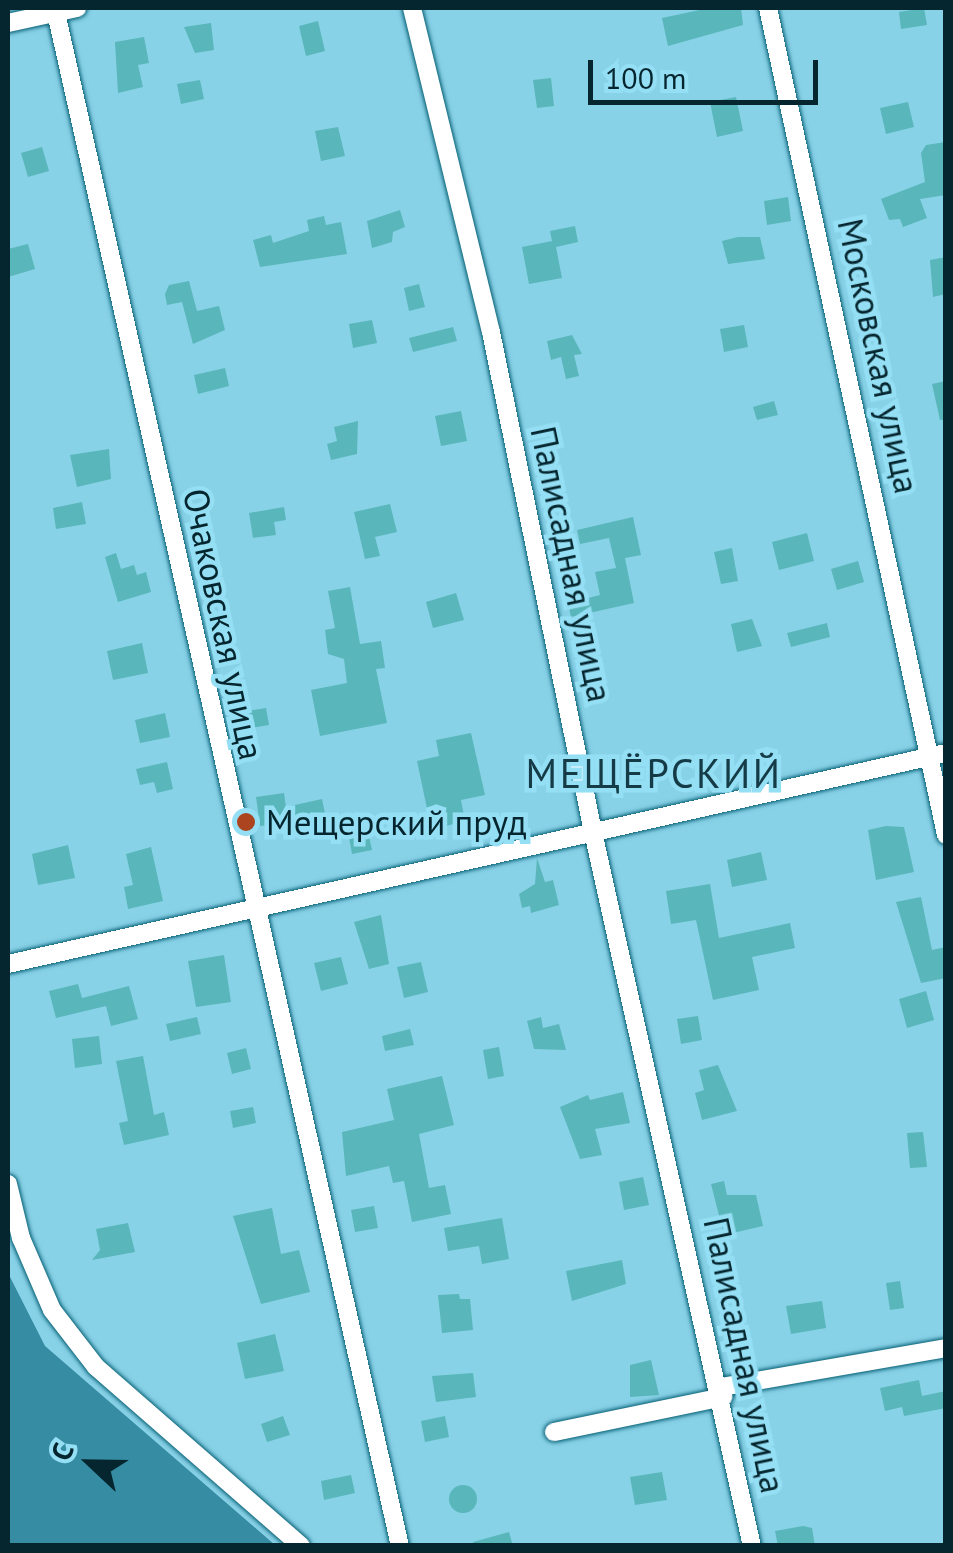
<!DOCTYPE html>
<meta charset="utf-8">
<style>
body{margin:0}
#map{position:relative;width:953px;height:1553px;overflow:hidden;background:#88d2e8;font-family:"PT Sans",sans-serif}
div>[style]{position:absolute}
[style*='--x']{left:calc(var(--x)*1px);top:calc(var(--y)*1px);width:calc(var(--w)*1px);rotate:calc(var(--a)*1deg)}
.water>*{inset:0;background:#358ca3}
.building>*{inset:0;background:#59b6ba}
.round{border-radius:50%}
.roads{filter:drop-shadow(0 0 2px #065f73) drop-shadow(0 0 2px #065f73)}
.minor>*{height:18px;margin:-9px;padding:0 9px;transform-origin:9px;border-radius:9px;background:#fff}
.dots>*{width:28px;height:28px;translate:-50% -50%;box-sizing:border-box;border:5px solid #95dff5;border-radius:50%}
span{translate:-50% -50%;white-space:nowrap;text-align:center;line-height:1.15;-webkit-text-stroke:9px #95dff5;paint-order:stroke}
.street-label{font-size:35px;color:#05262e}
.poi-label{font-size:35px;color:#05262e}
.left{translate:0 -50%;text-align:left}
.quarter-label{font-size:40px;color:#143b46;letter-spacing:2.5px}
.frame{position:absolute;inset:0;border:10px solid #05262e;pointer-events:none}
.north{position:absolute;left:40px;top:1413px;width:100px;height:100px;-webkit-text-stroke:8px #95dff5;paint-order:stroke;rotate:292deg;font-size:28px;font-weight:700;line-height:40px;text-align:center;color:#05262e}
.north::after{content:'';display:block;margin:auto;width:35px;height:45px;background:#05262e;clip-path:polygon(50% 0,100% 100%,50% 72%,0 100%)}
.scale{position:absolute;left:588px;top:60px;width:230px;height:45px;box-sizing:border-box;border:5px solid #05262e;border-top:0;padding-left:12px;font-size:30px;line-height:35px;white-space:nowrap;color:#05262e;-webkit-text-stroke:8px #95dff5;paint-order:stroke}
</style>
<div id="map">
<div class="water">
<i style="clip-path:polygon(8px 1273px,45px 1346px,275px 1545px,8px 1545px)"></i>
</div>
<div class="building">
<i style="clip-path:polygon(709px 8px,741px 8px,743px 25px,668px 46px,662px 18px)"></i>
<i style="clip-path:polygon(924px 8px,927px 25px,901px 29px,899px 12px)"></i>
<i style="clip-path:polygon(318px 21px,325px 51px,306px 56px,299px 26px)"></i>
<i style="clip-path:polygon(211px 23px,214px 50px,195px 53px,184px 27px)"></i>
<i style="clip-path:polygon(144px 37px,149px 63px,138px 65px,143px 87px,118px 93px,115px 42px)"></i>
<i style="clip-path:polygon(551px 78px,554px 106px,537px 108px,533px 80px)"></i>
<i style="clip-path:polygon(200px 80px,204px 99px,181px 104px,177px 84px)"></i>
<i style="clip-path:polygon(736px 97px,743px 131px,717px 137px,710px 102px)"></i>
<i style="clip-path:polygon(908px 102px,914px 127px,886px 134px,880px 108px)"></i>
<i style="clip-path:polygon(338px 127px,345px 156px,321px 161px,315px 131px)"></i>
<i style="clip-path:polygon(946px 142px,946px 195px,920px 199px,927px 218px,903px 227px,900px 219px,889px 220px,881px 199px,925px 182px,921px 153px,926px 145px)"></i>
<i style="clip-path:polygon(42px 147px,49px 171px,28px 177px,21px 153px)"></i>
<i style="clip-path:polygon(788px 197px,791px 221px,767px 225px,764px 201px)"></i>
<i style="clip-path:polygon(400px 210px,405px 227px,393px 232px,392px 242px,372px 248px,367px 221px)"></i>
<i style="clip-path:polygon(324px 216px,326px 225px,341px 222px,347px 254px,260px 267px,253px 240px,271px 235px,273px 243px,309px 231px,307px 220px)"></i>
<i style="clip-path:polygon(575px 226px,578px 242px,556px 247px,562px 278px,529px 284px,522px 247px,552px 241px,550px 231px)"></i>
<i style="clip-path:polygon(738px 237px,760px 237px,765px 259px,728px 264px,722px 241px)"></i>
<i style="clip-path:polygon(28px 244px,35px 269px,8px 277px,8px 249px)"></i>
<i style="clip-path:polygon(946px 257px,946px 294px,933px 297px,930px 260px)"></i>
<i style="clip-path:polygon(189px 281px,197px 311px,219px 306px,225px 330px,193px 344px,182px 302px,167px 305px,165px 294px,169px 285px)"></i>
<i style="clip-path:polygon(419px 284px,425px 307px,409px 311px,404px 288px)"></i>
<i style="clip-path:polygon(372px 320px,377px 343px,353px 348px,349px 324px)"></i>
<i style="clip-path:polygon(744px 325px,748px 347px,724px 352px,720px 329px)"></i>
<i style="clip-path:polygon(453px 327px,457px 341px,413px 352px,409px 338px)"></i>
<i style="clip-path:polygon(572px 335px,582px 354px,574px 355px,579px 376px,566px 379px,561px 357px,551px 360px,547px 341px)"></i>
<i style="clip-path:polygon(225px 368px,229px 386px,198px 394px,194px 375px)"></i>
<i style="clip-path:polygon(946px 381px,946px 420px,940px 420px,932px 384px)"></i>
<i style="clip-path:polygon(774px 401px,778px 415px,757px 420px,753px 407px)"></i>
<i style="clip-path:polygon(461px 411px,467px 441px,441px 446px,435px 416px)"></i>
<i style="clip-path:polygon(358px 421px,357px 454px,331px 460px,327px 444px,337px 441px,334px 427px)"></i>
<i style="clip-path:polygon(109px 449px,111px 479px,77px 487px,70px 455px)"></i>
<i style="clip-path:polygon(82px 502px,86px 524px,56px 529px,53px 508px)"></i>
<i style="clip-path:polygon(390px 504px,397px 532px,375px 537px,380px 556px,365px 559px,354px 512px)"></i>
<i style="clip-path:polygon(284px 507px,286px 520px,274px 522px,276px 535px,253px 538px,249px 513px)"></i>
<i style="clip-path:polygon(633px 517px,641px 555px,625px 558px,634px 603px,571px 617px,568px 603px,600px 595px,595px 572px,616px 568px,609px 538px,580px 544px,577px 530px)"></i>
<i style="clip-path:polygon(807px 533px,814px 561px,779px 570px,772px 542px)"></i>
<i style="clip-path:polygon(732px 548px,738px 581px,721px 584px,714px 552px)"></i>
<i style="clip-path:polygon(116px 553px,121px 569px,134px 565px,137px 575px,146px 572px,151px 592px,118px 602px,105px 557px)"></i>
<i style="clip-path:polygon(858px 561px,864px 582px,837px 590px,831px 569px)"></i>
<i style="clip-path:polygon(350px 587px,360px 644px,381px 641px,385px 668px,376px 669px,387px 723px,320px 736px,311px 690px,347px 683px,344px 659px,328px 654px,325px 630px,335px 628px,328px 591px)"></i>
<i style="clip-path:polygon(456px 593px,464px 620px,433px 628px,426px 602px)"></i>
<i style="clip-path:polygon(752px 619px,762px 646px,737px 652px,731px 624px)"></i>
<i style="clip-path:polygon(827px 623px,830px 637px,791px 647px,787px 633px)"></i>
<i style="clip-path:polygon(142px 643px,148px 673px,113px 680px,107px 651px)"></i>
<i style="clip-path:polygon(266px 708px,269px 725px,244px 729px,241px 712px)"></i>
<i style="clip-path:polygon(165px 713px,170px 737px,140px 743px,135px 720px)"></i>
<i style="clip-path:polygon(471px 733px,485px 795px,461px 800px,465px 821px,442px 827px,439px 815px,429px 818px,417px 761px,439px 756px,436px 740px)"></i>
<i style="clip-path:polygon(167px 762px,173px 789px,157px 793px,154px 782px,140px 785px,136px 769px)"></i>
<i style="clip-path:polygon(284px 793px,286px 807px,322px 799px,329px 833px,312px 837px,308px 820px,260px 826px,256px 797px)"></i>
<i style="clip-path:polygon(886px 826px,904px 827px,914px 872px,876px 880px,868px 830px)"></i>
<i style="clip-path:polygon(367px 827px,372px 850px,352px 854px,348px 832px)"></i>
<i style="clip-path:polygon(68px 845px,75px 878px,38px 885px,32px 854px)"></i>
<i style="clip-path:polygon(151px 847px,163px 901px,128px 909px,124px 887px,133px 885px,126px 854px)"></i>
<i style="clip-path:polygon(761px 852px,767px 880px,732px 887px,727px 860px)"></i>
<i style="clip-path:polygon(537px 858px,545px 882px,553px 880px,559px 905px,531px 913px,530px 906px,522px 908px,519px 894px,535px 884px)"></i>
<i style="clip-path:polygon(710px 884px,719px 938px,790px 923px,795px 948px,752px 957px,759px 990px,713px 1000px,696px 920px,671px 924px,666px 891px)"></i>
<i style="clip-path:polygon(921px 897px,932px 950px,946px 947px,946px 978px,921px 983px,896px 902px)"></i>
<i style="clip-path:polygon(381px 915px,389px 964px,369px 969px,354px 922px)"></i>
<i style="clip-path:polygon(224px 955px,231px 1002px,196px 1007px,188px 961px)"></i>
<i style="clip-path:polygon(341px 957px,348px 984px,321px 991px,314px 963px)"></i>
<i style="clip-path:polygon(421px 962px,428px 992px,404px 998px,397px 967px)"></i>
<i style="clip-path:polygon(78px 984px,82px 998px,129px 986px,138px 1019px,111px 1026px,106px 1006px,56px 1018px,49px 991px)"></i>
<i style="clip-path:polygon(926px 991px,934px 1020px,907px 1028px,899px 999px)"></i>
<i style="clip-path:polygon(698px 1016px,702px 1040px,681px 1044px,677px 1019px)"></i>
<i style="clip-path:polygon(197px 1017px,201px 1034px,170px 1041px,166px 1024px)"></i>
<i style="clip-path:polygon(541px 1017px,543px 1028px,559px 1024px,566px 1050px,534px 1049px,527px 1021px)"></i>
<i style="clip-path:polygon(410px 1029px,414px 1045px,385px 1051px,382px 1036px)"></i>
<i style="clip-path:polygon(99px 1036px,102px 1064px,75px 1068px,72px 1039px)"></i>
<i style="clip-path:polygon(499px 1047px,504px 1076px,488px 1079px,483px 1050px)"></i>
<i style="clip-path:polygon(246px 1048px,251px 1069px,232px 1074px,227px 1053px)"></i>
<i style="clip-path:polygon(143px 1056px,154px 1115px,164px 1112px,169px 1135px,124px 1145px,119px 1123px,128px 1121px,116px 1061px)"></i>
<i style="clip-path:polygon(718px 1065px,737px 1111px,702px 1120px,695px 1093px,704px 1090px,699px 1070px)"></i>
<i style="clip-path:polygon(442px 1076px,454px 1125px,419px 1134px,429px 1188px,445px 1185px,451px 1214px,412px 1222px,404px 1181px,393px 1183px,389px 1166px,346px 1176px,342px 1132px,394px 1120px,387px 1089px)"></i>
<i style="clip-path:polygon(623px 1092px,630px 1123px,595px 1129px,602px 1155px,580px 1159px,560px 1107px,588px 1095px,590px 1100px)"></i>
<i style="clip-path:polygon(253px 1107px,256px 1123px,233px 1128px,230px 1111px)"></i>
<i style="clip-path:polygon(923px 1132px,927px 1167px,910px 1168px,907px 1133px)"></i>
<i style="clip-path:polygon(643px 1177px,649px 1205px,624px 1210px,619px 1182px)"></i>
<i style="clip-path:polygon(724px 1181px,727px 1195px,756px 1195px,763px 1226px,724px 1235px,711px 1184px)"></i>
<i style="clip-path:polygon(374px 1206px,378px 1228px,355px 1232px,351px 1210px)"></i>
<i style="clip-path:polygon(272px 1208px,281px 1254px,299px 1250px,310px 1292px,261px 1304px,233px 1216px)"></i>
<i style="clip-path:polygon(502px 1218px,509px 1259px,482px 1264px,479px 1246px,448px 1251px,444px 1228px)"></i>
<i style="clip-path:polygon(128px 1223px,135px 1252px,92px 1260px,100px 1250px,96px 1229px)"></i>
<i style="clip-path:polygon(622px 1260px,626px 1284px,572px 1301px,566px 1271px)"></i>
<i style="clip-path:polygon(900px 1281px,904px 1308px,890px 1310px,886px 1283px)"></i>
<i style="clip-path:polygon(459px 1294px,460px 1299px,470px 1299px,473px 1330px,442px 1333px,438px 1295px)"></i>
<i style="clip-path:polygon(822px 1301px,826px 1328px,791px 1334px,786px 1306px)"></i>
<i style="clip-path:polygon(275px 1334px,284px 1371px,245px 1379px,237px 1343px)"></i>
<i style="clip-path:polygon(651px 1360px,659px 1395px,630px 1397px,630px 1365px)"></i>
<i style="clip-path:polygon(473px 1373px,476px 1397px,436px 1402px,432px 1376px)"></i>
<i style="clip-path:polygon(919px 1380px,922px 1396px,946px 1391px,946px 1408px,904px 1416px,902px 1407px,885px 1411px,880px 1388px)"></i>
<i style="clip-path:polygon(283px 1416px,290px 1435px,267px 1442px,261px 1424px)"></i>
<i style="clip-path:polygon(445px 1416px,449px 1437px,425px 1442px,421px 1421px)"></i>
<i style="clip-path:polygon(662px 1472px,667px 1500px,635px 1505px,630px 1477px)"></i>
<i style="clip-path:polygon(351px 1475px,355px 1493px,324px 1500px,321px 1481px)"></i>
<i class="round" style="left:449px;top:1485px;width:28px;height:28px"></i>
<i style="clip-path:polygon(803px 1526px,812px 1528px,815px 1546px,778px 1546px,775px 1531px)"></i>
<i style="clip-path:polygon(509px 1532px,513px 1546px,474px 1546px,473px 1542px)"></i>
</div>
<div class="roads">
<div class="minor">
<i style="--x:55;--y:8;--w:1576;--a:77.36"></i>
<i style="--x:412;--y:8;--w:333;--a:76.3"></i>
<i style="--x:491;--y:332;--w:510;--a:78.47"></i>
<i style="--x:593;--y:832;--w:731;--a:77.45"></i>
<i style="--x:768;--y:8;--w:846;--a:77.85"></i>
<i style="--x:8;--y:23;--w:71;--a:-12.3"></i>
<i style="--x:8;--y:964;--w:961;--a:-12.68"></i>
<i style="--x:8;--y:1184;--w:56;--a:76.5"></i>
<i style="--x:21;--y:1238;--w:78;--a:66.7"></i>
<i style="--x:52;--y:1310;--w:72;--a:52.3"></i>
<i style="--x:96;--y:1367;--w:272;--a:41.1"></i>
<i style="--x:721;--y:1387;--w:228;--a:-9.8"></i>
<i style="--x:554;--y:1432;--w:173;--a:-11.7"></i>
</div>
</div>
<div class="dots">
<i style="left:246px;top:822px;background:#ab441f"></i>
</div>
<div class="street-label">
<span style="left:879px;top:356px;rotate:78deg">Московская улица</span>
<span style="left:572px;top:564px;rotate:78deg">Палисадная улица</span>
<span style="left:224px;top:624px;rotate:78deg">Очаковская улица</span>
<span style="left:745px;top:1355px;rotate:78deg">Палисадная улица</span>
</div>
<div class="poi-label">
<span class="left" style="left:266px;top:822px">Мещерский пруд</span>
</div>
<div class="quarter-label">
<span style="left:654px;top:773px">МЕЩЁРСКИЙ</span>
</div>
<div class="frame"></div>
<div class="north">С</div>
<div class="scale">100 m</div>
</div>
